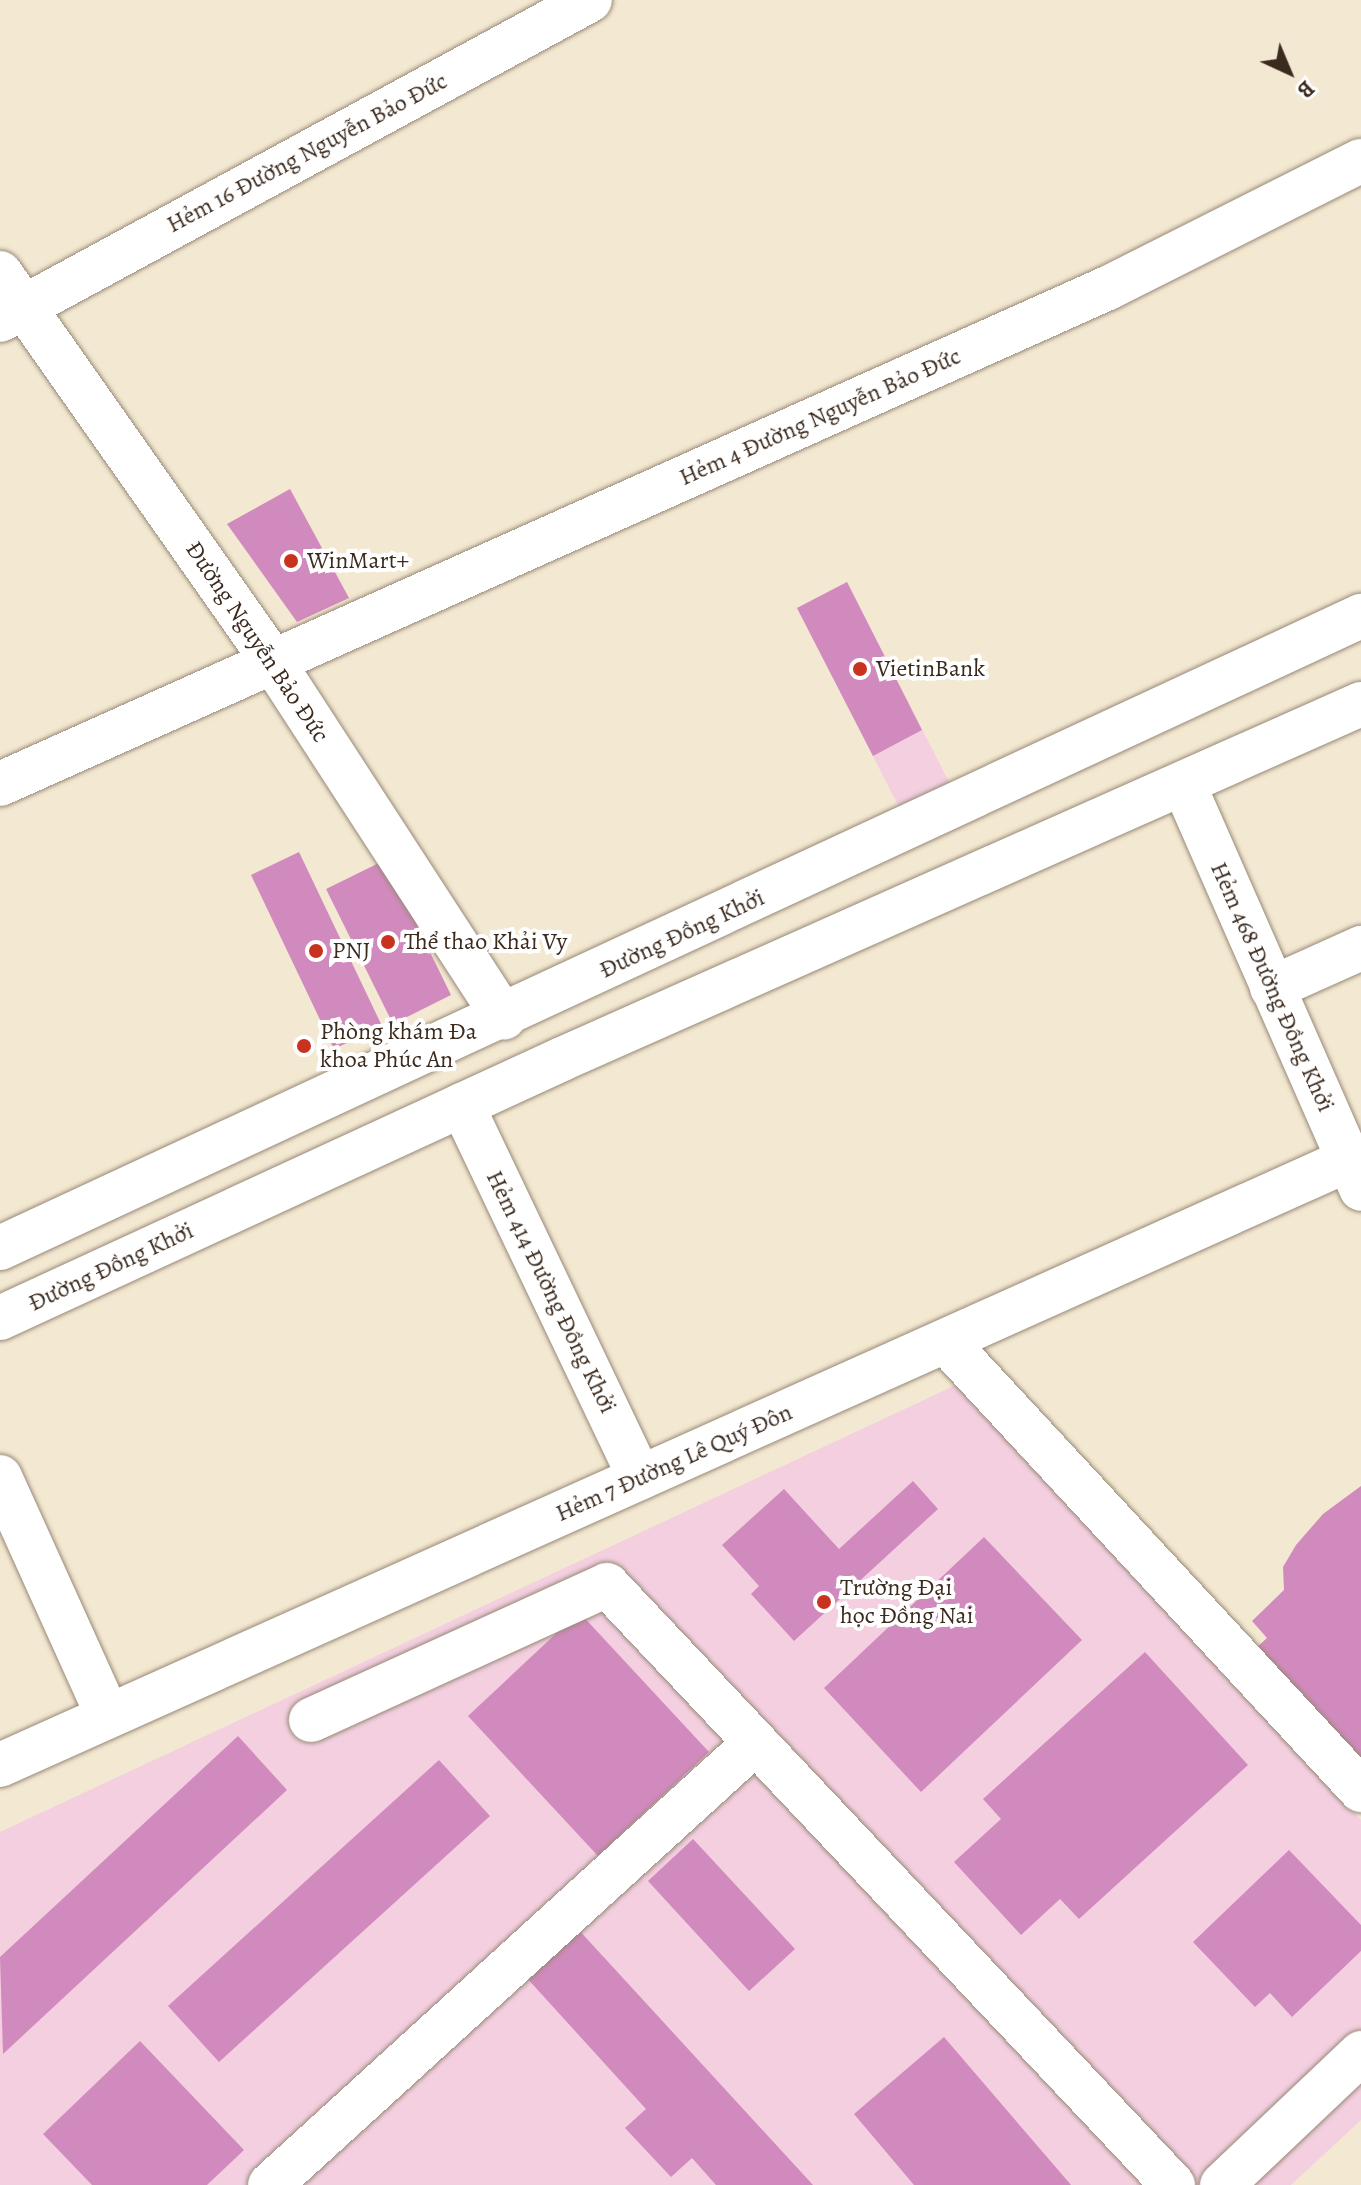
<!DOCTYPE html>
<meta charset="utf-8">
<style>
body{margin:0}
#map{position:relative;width:1361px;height:2185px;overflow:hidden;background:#f3e8d1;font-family:Alegreya,serif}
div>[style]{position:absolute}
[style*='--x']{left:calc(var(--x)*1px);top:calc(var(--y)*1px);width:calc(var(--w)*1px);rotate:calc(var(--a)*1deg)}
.built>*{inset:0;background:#f3cfe0}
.building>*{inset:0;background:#d18abd}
.roads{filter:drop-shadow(0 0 2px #978978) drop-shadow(0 0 2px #978978)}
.minor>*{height:44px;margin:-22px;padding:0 22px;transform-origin:22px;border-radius:22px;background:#fff}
.major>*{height:44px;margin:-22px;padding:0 22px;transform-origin:22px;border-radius:22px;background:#fff}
.dots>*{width:22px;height:22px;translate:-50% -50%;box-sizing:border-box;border:4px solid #fff;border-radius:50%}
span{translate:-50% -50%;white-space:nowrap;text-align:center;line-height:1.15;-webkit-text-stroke:8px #fff;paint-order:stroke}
.street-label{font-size:24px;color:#3b2a1e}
.poi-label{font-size:24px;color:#3b2a1e}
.left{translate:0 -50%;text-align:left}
.north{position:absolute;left:1249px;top:32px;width:80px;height:80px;-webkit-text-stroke:6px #fff;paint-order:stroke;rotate:136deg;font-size:22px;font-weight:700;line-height:32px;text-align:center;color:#3b2a1e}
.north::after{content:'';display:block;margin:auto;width:28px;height:36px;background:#3b2a1e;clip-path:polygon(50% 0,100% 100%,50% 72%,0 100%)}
</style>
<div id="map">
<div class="built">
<i style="clip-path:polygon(847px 582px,950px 784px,899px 807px,797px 608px)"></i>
<i style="clip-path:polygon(956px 1385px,1361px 1820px,1361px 2120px,1291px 2185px,0 2185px,0 1832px)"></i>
</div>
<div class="building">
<i style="clip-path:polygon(290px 489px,349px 598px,297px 622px,227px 524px)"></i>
<i style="clip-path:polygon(847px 582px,922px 730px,873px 756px,797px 608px)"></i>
<i style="clip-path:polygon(299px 852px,382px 1026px,334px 1049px,251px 875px)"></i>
<i style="clip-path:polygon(385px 860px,451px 995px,393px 1024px,326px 889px)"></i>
<i style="clip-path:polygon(913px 1481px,938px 1509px,794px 1641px,751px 1594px,759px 1586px,722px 1545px,784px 1489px,839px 1549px)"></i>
<i style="clip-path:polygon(1361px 1486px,1361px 1766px,1254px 1650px,1267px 1638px,1252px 1621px,1284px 1590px,1283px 1567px,1296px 1545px,1323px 1514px)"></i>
<i style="clip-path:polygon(984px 1537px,1082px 1640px,921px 1792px,824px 1688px)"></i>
<i style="clip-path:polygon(579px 1612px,709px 1752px,598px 1856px,468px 1716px)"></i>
<i style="clip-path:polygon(1145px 1652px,1248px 1765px,1079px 1919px,1060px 1899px,1021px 1935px,954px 1862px,1001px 1819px,983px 1799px)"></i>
<i style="clip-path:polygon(238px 1736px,287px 1790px,3px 2054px,0 1957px)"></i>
<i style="clip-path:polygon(439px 1760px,490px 1816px,219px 2062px,168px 2006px)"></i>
<i style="clip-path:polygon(693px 1839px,795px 1949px,749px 1991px,648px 1881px)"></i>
<i style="clip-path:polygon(1289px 1850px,1361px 1925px,1361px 1951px,1292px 2017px,1270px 1993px,1255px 2007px,1193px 1942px)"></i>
<i style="clip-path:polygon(577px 1928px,813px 2185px,716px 2185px,692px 2158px,671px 2177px,625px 2128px,646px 2109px,525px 1976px)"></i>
<i style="clip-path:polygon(944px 2037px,1071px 2185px,914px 2185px,854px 2114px)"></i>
<i style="clip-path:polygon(140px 2041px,244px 2150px,207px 2185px,92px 2185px,43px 2134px)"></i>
</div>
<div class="roads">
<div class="minor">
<i style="--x:0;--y:273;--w:475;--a:54.9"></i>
<i style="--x:273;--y:662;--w:424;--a:57"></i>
<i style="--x:0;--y:320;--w:671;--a:-28.47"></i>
<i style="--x:0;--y:784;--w:1214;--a:-24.12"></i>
<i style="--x:1108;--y:288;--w:283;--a:-26.7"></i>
<i style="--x:1184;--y:785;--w:441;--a:66.3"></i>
<i style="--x:1272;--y:988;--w:98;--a:-24.2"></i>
<i style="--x:462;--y:1105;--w:413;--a:64.5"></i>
<i style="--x:946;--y:1342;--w:611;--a:47.19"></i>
<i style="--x:0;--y:1477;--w:262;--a:65.7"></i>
<i style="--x:311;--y:1720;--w:325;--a:-24.5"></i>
<i style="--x:607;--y:1585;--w:825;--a:46.67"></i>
<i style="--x:0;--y:1765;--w:1478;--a:-24.17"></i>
<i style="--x:270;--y:2185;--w:656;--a:-42.34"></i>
<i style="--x:1222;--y:2185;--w:192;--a:-43.5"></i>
</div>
<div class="major">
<i style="--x:0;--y:1248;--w:1501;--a:-24.91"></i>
<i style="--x:0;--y:1318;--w:619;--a:-24.74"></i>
<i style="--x:562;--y:1059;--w:874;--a:-23.96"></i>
</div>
</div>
<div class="dots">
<i style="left:291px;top:561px;background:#c8321e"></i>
<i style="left:860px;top:669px;background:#c8321e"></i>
<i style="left:388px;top:942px;background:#c8321e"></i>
<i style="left:316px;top:951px;background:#c8321e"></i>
<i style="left:304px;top:1046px;background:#c8321e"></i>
<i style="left:824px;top:1602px;background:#c8321e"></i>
</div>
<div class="street-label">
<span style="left:307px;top:153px;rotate:-28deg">Hẻm 16 Đường Nguyễn Bảo Đức</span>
<span style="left:820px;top:417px;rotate:-24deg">Hẻm 4 Đường Nguyễn Bảo Đức</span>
<span style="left:257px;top:642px;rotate:56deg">Đường Nguyễn Bảo Đức</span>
<span style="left:682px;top:934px;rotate:-25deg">Đường Đồng Khởi</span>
<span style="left:1272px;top:987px;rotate:66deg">Hẻm 468 Đường Đồng Khởi</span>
<span style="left:111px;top:1267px;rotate:-25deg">Đường Đồng Khởi</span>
<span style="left:551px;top:1292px;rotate:64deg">Hẻm 414 Đường Đồng Khởi</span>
<span style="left:674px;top:1463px;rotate:-24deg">Hẻm 7 Đường Lê Quý Đôn</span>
</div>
<div class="poi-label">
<span class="left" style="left:307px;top:561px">WinMart+</span>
<span class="left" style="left:876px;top:669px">VietinBank</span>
<span class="left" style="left:404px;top:942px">Thể thao Khải Vy</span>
<span class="left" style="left:332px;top:951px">PNJ</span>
<span class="left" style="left:320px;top:1046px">Phòng khám Đa<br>khoa Phúc An</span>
<span class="left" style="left:840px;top:1602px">Trường Đại<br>học Đồng Nai</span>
</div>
<div class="north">B</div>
</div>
